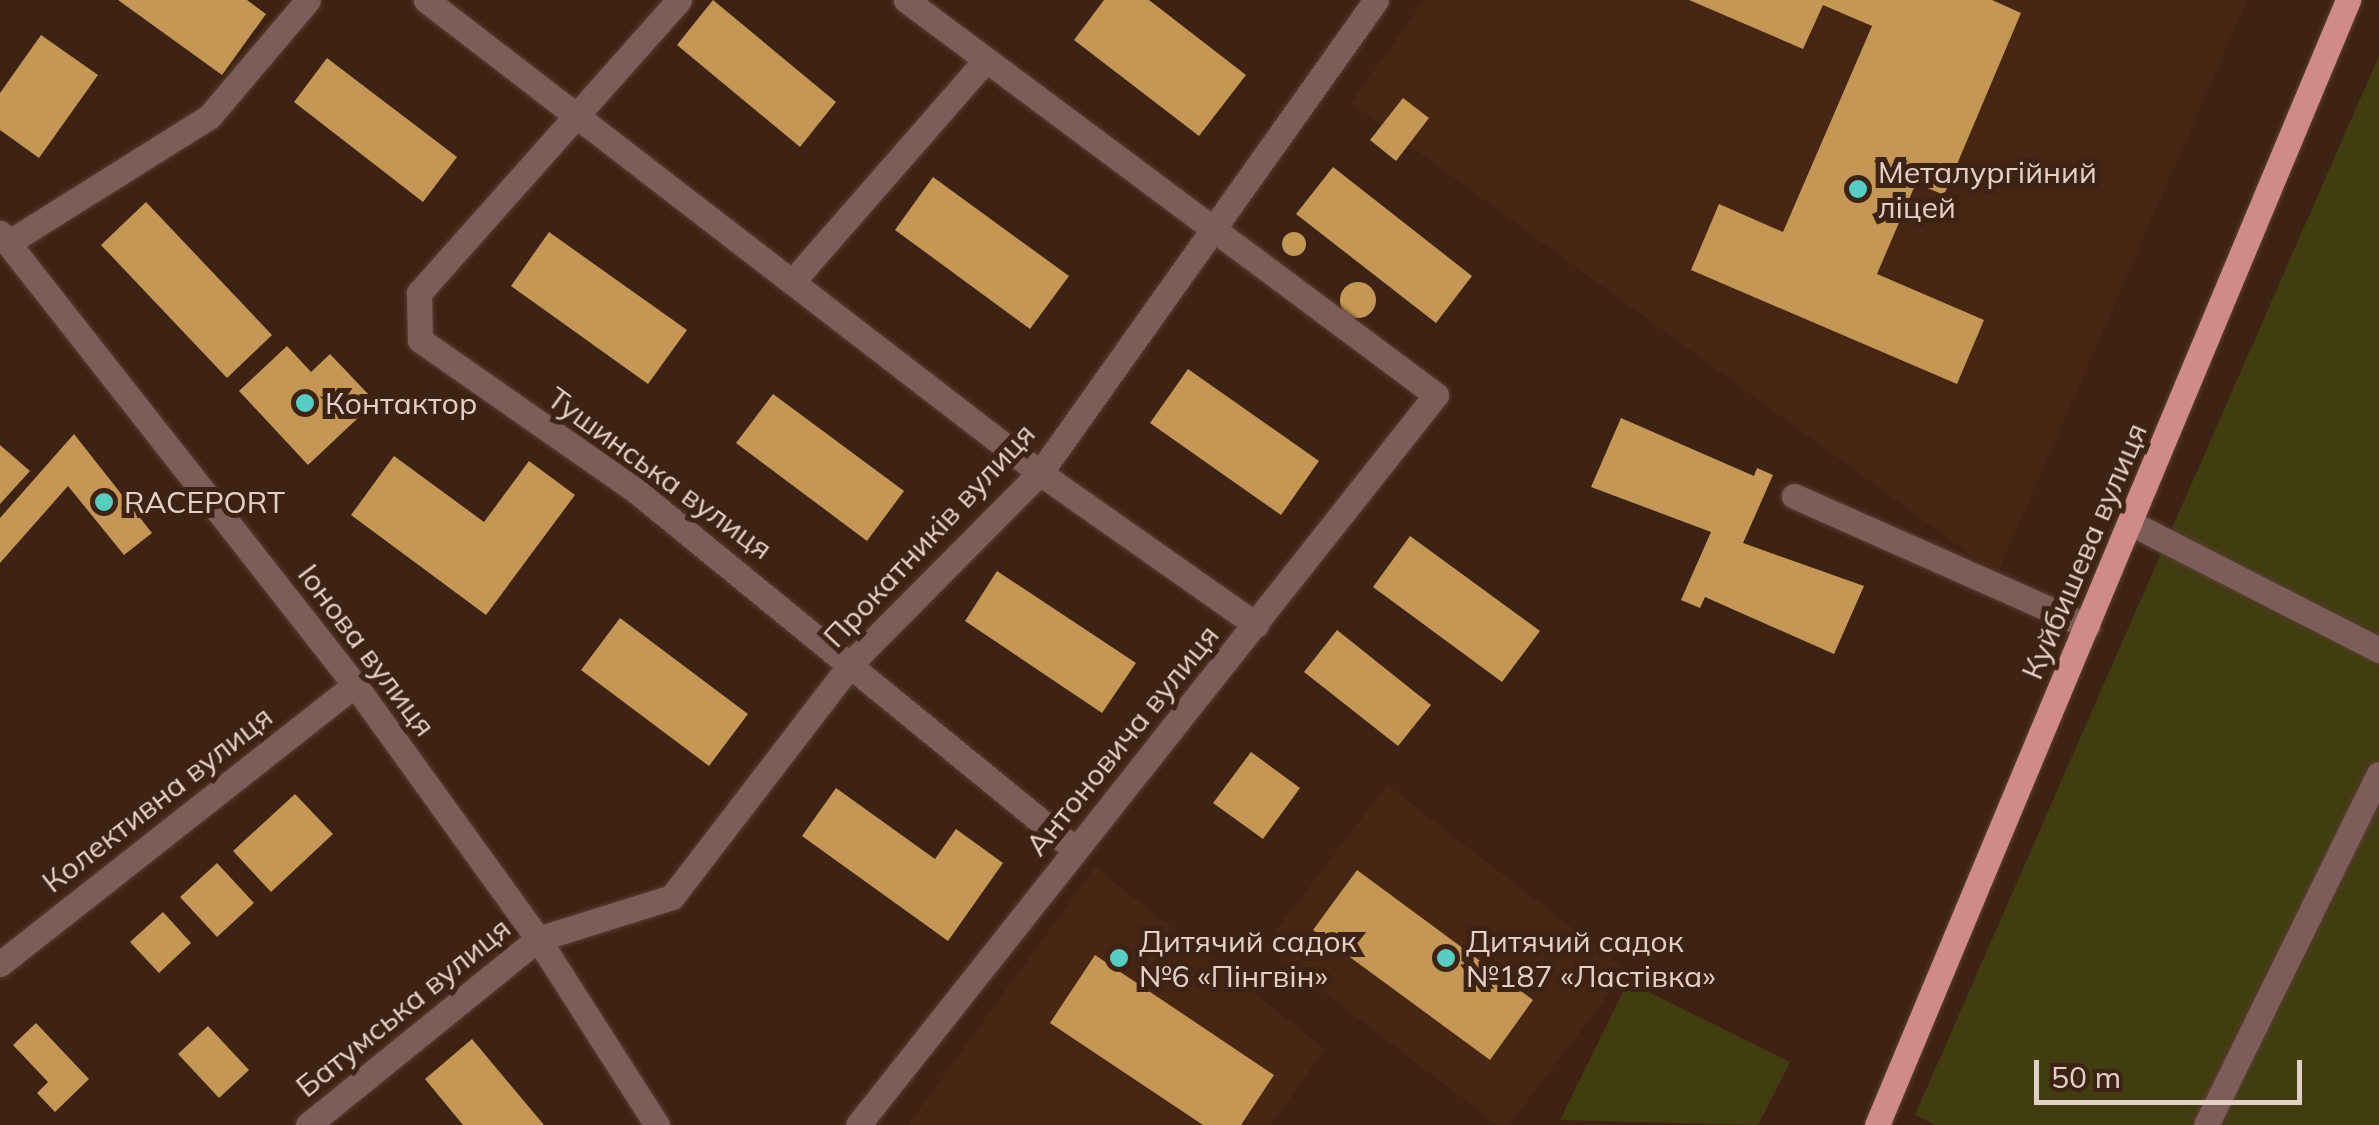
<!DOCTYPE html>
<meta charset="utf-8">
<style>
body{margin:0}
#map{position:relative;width:2379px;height:1125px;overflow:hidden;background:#3e2314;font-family:Mulish,sans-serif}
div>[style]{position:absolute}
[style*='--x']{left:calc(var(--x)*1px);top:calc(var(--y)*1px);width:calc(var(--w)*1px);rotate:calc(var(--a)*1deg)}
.built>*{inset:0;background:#482614}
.green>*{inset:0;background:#413d11}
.building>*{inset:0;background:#c49754}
.round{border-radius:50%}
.roads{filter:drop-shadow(0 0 2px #583f31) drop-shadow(0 0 2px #583f31)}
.minor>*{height:25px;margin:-12.5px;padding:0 12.5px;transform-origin:12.5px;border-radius:12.5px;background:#7e5c5a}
.major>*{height:25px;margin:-12.5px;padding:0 12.5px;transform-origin:12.5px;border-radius:12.5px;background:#d08b89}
.dots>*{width:28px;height:28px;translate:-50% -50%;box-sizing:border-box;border:5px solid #3e2314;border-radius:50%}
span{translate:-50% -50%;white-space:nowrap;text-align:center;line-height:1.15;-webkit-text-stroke:10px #3e2314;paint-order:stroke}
.poi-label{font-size:30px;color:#e3d1c7}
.left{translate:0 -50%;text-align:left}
.street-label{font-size:30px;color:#e3d1c7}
.scale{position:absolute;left:2034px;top:1060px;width:268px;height:45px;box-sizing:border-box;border:5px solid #e3d1c7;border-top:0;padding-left:12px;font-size:30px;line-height:35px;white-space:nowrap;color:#e3d1c7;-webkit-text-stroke:8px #3e2314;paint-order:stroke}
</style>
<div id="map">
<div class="built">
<i style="clip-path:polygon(1424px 0,2247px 0,1997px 574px,1351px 103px)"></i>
<i style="clip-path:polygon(1387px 785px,1627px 970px,1509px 1125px,1497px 1125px,1264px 946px)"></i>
<i style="clip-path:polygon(1095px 867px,1325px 1049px,1271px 1125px,908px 1125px)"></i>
</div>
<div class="green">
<i style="clip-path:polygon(2379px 56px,2379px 1125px,1935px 1125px,1915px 1115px)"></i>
<i style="clip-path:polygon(1628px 982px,1790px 1062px,1758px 1125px,1560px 1120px)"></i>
</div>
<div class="building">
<i style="clip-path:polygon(118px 0,247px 0,266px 14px,222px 75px)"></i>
<i style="clip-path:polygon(713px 0,836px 102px,800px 147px,677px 45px)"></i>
<i style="clip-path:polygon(1104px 0,1149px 0,1246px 75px,1199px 136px,1074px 40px)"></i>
<i style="clip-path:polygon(1689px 0,1992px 0,2021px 13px,1944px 195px,1916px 183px,1877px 274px,1984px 320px,1957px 384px,1691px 270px,1719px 204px,1783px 232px,1872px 26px,1823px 5px,1803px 49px)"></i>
<i style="clip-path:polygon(41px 35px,98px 75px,39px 158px,0 130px,0 93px)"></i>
<i style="clip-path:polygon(327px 58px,457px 157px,423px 202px,294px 102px)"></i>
<i style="clip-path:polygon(1403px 98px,1429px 118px,1396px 161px,1370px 140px)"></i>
<i style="clip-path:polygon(1333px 167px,1472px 276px,1436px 323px,1296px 214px)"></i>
<i style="clip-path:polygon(933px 177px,1069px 276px,1030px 329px,895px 230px)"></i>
<i style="clip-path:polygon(146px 202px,272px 335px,227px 378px,101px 245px)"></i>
<i class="round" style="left:1282px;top:232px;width:24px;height:24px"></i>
<i style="clip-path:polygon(549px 232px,687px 330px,648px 384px,511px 286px)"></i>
<i class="round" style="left:1340px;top:282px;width:36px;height:36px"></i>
<i style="clip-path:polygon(287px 346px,311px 372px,330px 354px,369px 395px,352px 410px,359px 417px,308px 465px,239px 391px)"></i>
<i style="clip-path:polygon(1188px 369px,1319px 461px,1281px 515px,1150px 423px)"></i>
<i style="clip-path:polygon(773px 394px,904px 491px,867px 541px,736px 443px)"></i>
<i style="clip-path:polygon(1621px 418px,1754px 476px,1757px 468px,1773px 475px,1743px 543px,1864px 586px,1834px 654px,1705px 597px,1700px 608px,1681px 600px,1711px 532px,1591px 487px)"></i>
<i style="clip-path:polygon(74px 434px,152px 533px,124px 555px,68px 486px,0 563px,0 518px)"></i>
<i style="clip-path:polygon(0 445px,30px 471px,0 504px)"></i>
<i style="clip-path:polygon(394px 456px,484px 522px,529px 461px,575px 495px,486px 615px,351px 515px)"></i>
<i style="clip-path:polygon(1410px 536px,1540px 631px,1502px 682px,1373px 587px)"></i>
<i style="clip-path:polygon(997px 571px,1136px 663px,1102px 713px,965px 621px)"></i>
<i style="clip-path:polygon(620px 618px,748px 714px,709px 766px,581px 670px)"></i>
<i style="clip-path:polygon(1337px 630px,1431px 705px,1398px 746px,1304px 672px)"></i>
<i style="clip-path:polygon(1251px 752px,1300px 788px,1263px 839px,1213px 803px)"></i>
<i style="clip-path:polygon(836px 788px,935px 859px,956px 829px,1003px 863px,948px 941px,802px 836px)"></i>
<i style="clip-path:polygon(295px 794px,333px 834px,271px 892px,233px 851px)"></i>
<i style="clip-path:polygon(217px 863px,254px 903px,217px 937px,180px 897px)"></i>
<i style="clip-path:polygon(1357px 870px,1533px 1000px,1490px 1060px,1313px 930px)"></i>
<i style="clip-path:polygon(163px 912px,191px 943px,159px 973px,130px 942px)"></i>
<i style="clip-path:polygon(1095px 955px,1274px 1075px,1241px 1125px,1203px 1125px,1050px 1023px)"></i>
<i style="clip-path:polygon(36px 1023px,89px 1079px,55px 1112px,37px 1093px,48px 1082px,13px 1045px)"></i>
<i style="clip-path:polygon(208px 1026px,249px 1070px,219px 1098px,178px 1054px)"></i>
<i style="clip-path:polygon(472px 1039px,544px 1125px,463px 1125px,425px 1079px)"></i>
</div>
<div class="roads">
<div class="minor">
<i style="--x:426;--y:0;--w:775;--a:37.61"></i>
<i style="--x:1040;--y:473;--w:264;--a:35.1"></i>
<i style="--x:679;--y:0;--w:392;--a:131.6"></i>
<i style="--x:419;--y:293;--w:47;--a:88.8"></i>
<i style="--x:420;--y:340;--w:262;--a:34.9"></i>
<i style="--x:635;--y:490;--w:569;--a:39.23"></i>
<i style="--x:0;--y:233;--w:575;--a:51.85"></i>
<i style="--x:355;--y:685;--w:313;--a:54.2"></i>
<i style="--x:538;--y:939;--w:221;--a:57.4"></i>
<i style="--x:11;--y:241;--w:234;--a:-32.1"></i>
<i style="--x:209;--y:117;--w:153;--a:-49.8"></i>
<i style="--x:792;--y:282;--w:295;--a:-48.9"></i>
<i style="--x:1794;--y:496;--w:321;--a:23.9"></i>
<i style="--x:2131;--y:523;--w:279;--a:27.1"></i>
<i style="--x:0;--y:964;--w:452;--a:-38.2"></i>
<i style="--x:308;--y:1125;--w:296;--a:-39"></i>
<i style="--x:538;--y:939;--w:140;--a:-17.4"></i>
<i style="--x:672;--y:897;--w:299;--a:-52.5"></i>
<i style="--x:854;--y:660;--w:264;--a:-45.2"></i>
<i style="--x:1040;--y:473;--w:580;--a:-54.61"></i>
<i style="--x:858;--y:1125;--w:931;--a:-51.63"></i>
<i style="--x:1436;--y:395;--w:661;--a:-143.3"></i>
<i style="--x:2206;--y:1125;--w:391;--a:-63.8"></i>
</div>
<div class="major">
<i style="--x:1877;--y:1125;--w:1220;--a:-67.28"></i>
</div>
</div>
<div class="dots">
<i style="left:1858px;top:189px;background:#56cec3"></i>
<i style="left:305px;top:403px;background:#56cec3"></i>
<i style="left:104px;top:502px;background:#56cec3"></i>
<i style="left:1119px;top:958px;background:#56cec3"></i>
<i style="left:1446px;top:958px;background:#56cec3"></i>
</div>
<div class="poi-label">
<span class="left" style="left:1878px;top:189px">Металургійний<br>ліцей</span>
<span class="left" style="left:325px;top:403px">Контактор</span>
<span class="left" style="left:124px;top:502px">RACEPORT</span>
<span class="left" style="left:1139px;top:958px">Дитячий садок<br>№6 «Пінгвін»</span>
<span class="left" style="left:1466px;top:958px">Дитячий садок<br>№187 «Ластівка»</span>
</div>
<div class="street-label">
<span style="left:660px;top:473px;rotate:36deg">Тушинська вулиця</span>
<span style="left:929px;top:535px;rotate:-47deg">Прокатників вулиця</span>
<span style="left:2084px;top:551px;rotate:-67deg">Куйбишева вулиця</span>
<span style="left:367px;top:650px;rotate:53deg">Іонова вулиця</span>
<span style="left:1122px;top:740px;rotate:-51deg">Антоновича вулиця</span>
<span style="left:157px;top:799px;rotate:-38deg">Колективна вулиця</span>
<span style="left:403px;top:1007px;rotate:-39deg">Батумська вулиця</span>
</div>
<div class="scale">50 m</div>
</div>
